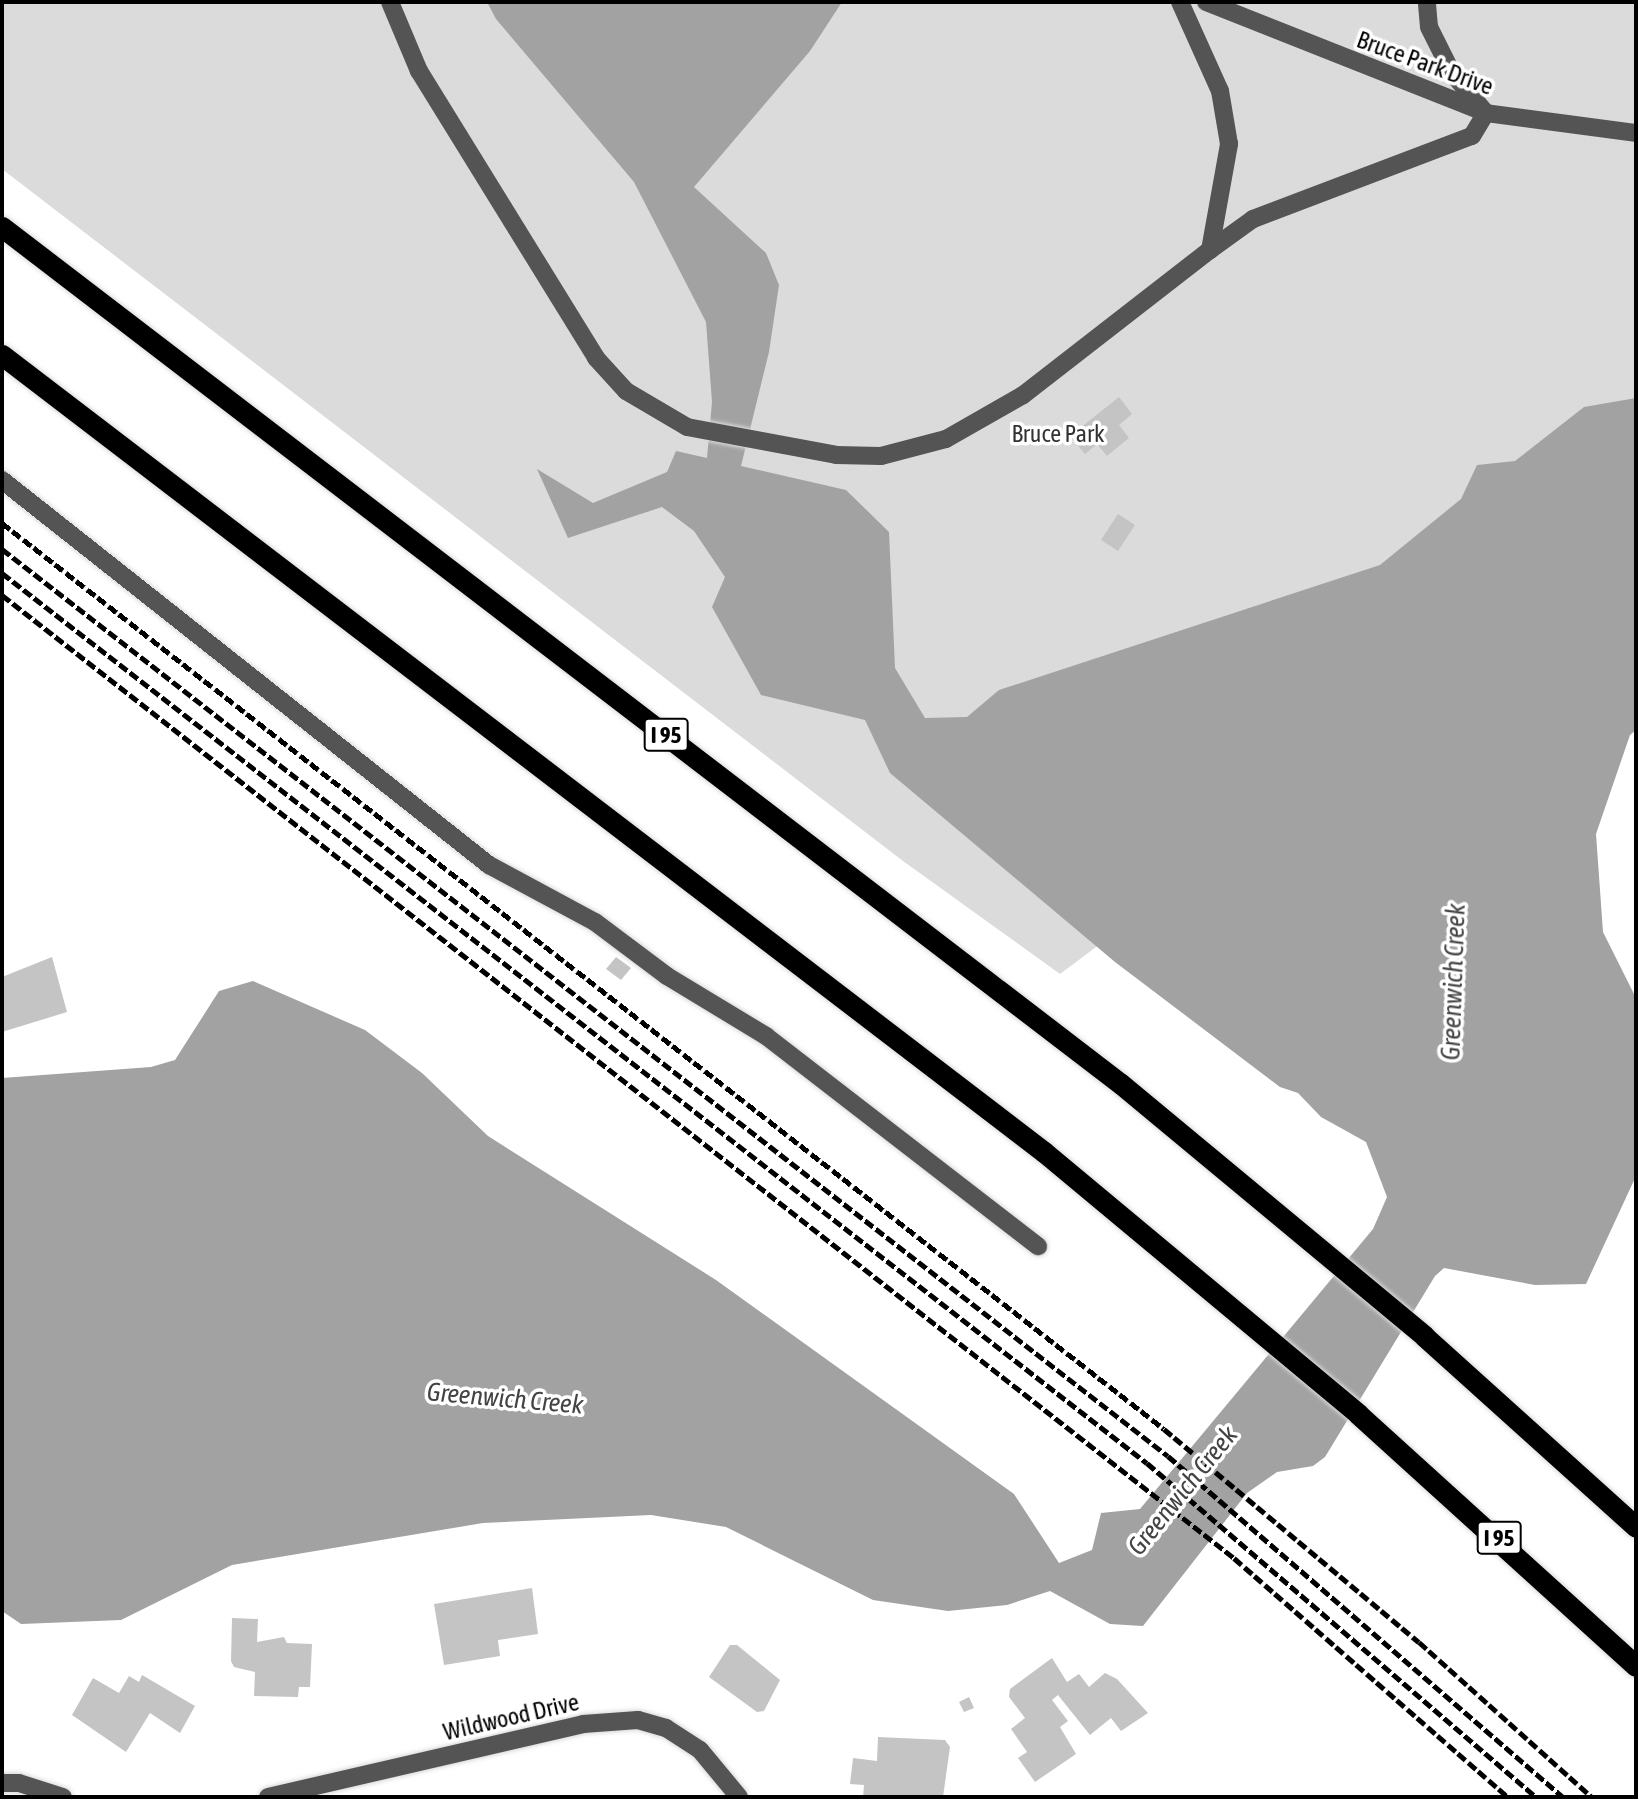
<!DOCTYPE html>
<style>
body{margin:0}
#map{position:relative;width:1638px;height:1799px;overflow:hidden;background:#fff;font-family:"Asap Condensed",sans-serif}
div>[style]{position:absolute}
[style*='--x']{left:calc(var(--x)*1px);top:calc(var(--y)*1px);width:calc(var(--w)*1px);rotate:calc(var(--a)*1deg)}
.green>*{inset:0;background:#dbdbdb}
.water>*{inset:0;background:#a2a2a2}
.building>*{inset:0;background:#c4c4c4}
.roads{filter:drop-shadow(0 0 2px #dbdbdb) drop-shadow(0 0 2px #dbdbdb)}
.minor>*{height:18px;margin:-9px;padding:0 9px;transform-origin:9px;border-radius:9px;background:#545454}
.highway>*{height:21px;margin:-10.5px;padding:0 10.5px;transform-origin:10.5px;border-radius:10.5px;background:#000}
.rail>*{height:5px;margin-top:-2.5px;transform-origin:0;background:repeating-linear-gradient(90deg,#000 0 10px,transparent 0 13.5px)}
span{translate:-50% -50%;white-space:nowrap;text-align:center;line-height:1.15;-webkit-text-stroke:7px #fff;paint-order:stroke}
.shield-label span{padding:2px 5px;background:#fff;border:2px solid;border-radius:5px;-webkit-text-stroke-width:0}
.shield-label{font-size:23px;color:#000;font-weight:700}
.street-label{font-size:24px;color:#000}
.park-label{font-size:24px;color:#323232}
.water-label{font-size:26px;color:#434343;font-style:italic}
.frame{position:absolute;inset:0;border:4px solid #000;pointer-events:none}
</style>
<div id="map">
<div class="green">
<i style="clip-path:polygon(2px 2px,1636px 2px,1636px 544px,1060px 974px,903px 861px,2px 169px)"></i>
</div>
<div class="water">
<i style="clip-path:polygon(487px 2px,842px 2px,810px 51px,694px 187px,766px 253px,779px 285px,769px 352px,741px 466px,846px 490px,889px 532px,895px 668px,925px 718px,967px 717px,999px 690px,1380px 565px,1461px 499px,1477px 465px,1515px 461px,1584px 407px,1636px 398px,1636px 730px,1630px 735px,1596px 834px,1603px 932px,1636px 998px,1636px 1176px,1586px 1284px,1535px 1285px,1444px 1268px,1435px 1276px,1325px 1457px,1313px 1466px,1277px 1472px,1247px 1493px,1143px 1626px,1110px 1624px,1050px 1591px,1007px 1605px,948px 1611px,873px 1600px,726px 1527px,651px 1515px,483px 1523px,232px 1565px,121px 1620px,21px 1624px,2px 1611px,2px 1078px,151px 1067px,175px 1060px,219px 991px,253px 981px,365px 1030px,422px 1073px,488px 1136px,716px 1280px,1014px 1494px,1059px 1563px,1092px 1550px,1101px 1513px,1140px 1509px,1373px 1229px,1387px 1197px,1366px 1142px,1321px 1117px,1298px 1093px,1280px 1087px,1115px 962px,890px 773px,865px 720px,761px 695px,712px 607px,725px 577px,694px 531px,662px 507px,568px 538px,537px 469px,593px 503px,667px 472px,676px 451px,707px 458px,712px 402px,706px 322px,634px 182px,496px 19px)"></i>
</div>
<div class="building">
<i style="clip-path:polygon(1119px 397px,1132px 414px,1119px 425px,1129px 438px,1107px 456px,1097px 444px,1085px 454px,1070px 436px)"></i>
<i style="clip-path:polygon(1118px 514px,1135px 525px,1118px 551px,1101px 540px)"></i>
<i style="clip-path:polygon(52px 957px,67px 1012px,2px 1032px,2px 977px)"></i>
<i style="clip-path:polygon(616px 957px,631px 968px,621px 980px,606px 969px)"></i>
<i style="clip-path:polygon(532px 1588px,538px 1634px,498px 1640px,500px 1656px,444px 1665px,434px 1604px)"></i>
<i style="clip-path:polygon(232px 1618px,258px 1619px,257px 1642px,284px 1637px,287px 1643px,312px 1644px,310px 1687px,299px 1687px,298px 1697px,254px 1696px,255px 1672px,234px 1667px,231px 1661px)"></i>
<i style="clip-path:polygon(730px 1645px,737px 1645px,780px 1680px,764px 1711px,757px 1712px,709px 1677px)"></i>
<i style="clip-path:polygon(1052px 1658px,1067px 1682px,1079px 1674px,1089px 1687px,1105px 1673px,1117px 1679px,1148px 1713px,1121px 1731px,1111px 1718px,1090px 1735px,1058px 1695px,1052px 1700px,1068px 1721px,1060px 1727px,1076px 1754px,1035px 1782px,1018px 1758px,1027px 1752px,1011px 1729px,1025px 1718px,1009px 1697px,1010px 1689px)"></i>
<i style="clip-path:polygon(142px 1675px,195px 1706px,180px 1733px,150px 1713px,126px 1752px,72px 1715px,93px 1678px,119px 1693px,129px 1676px,139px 1682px)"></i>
<i style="clip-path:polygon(969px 1697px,974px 1708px,964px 1712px,959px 1702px)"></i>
<i style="clip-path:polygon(878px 1737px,945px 1740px,950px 1747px,943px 1797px,863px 1797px,864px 1785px,850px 1784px,853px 1758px,877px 1761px)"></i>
</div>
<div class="roads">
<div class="minor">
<i style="--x:390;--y:2;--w:75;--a:67.2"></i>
<i style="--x:419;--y:71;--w:337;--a:58.3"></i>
<i style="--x:596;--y:358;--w:45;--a:47.7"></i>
<i style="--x:626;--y:391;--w:71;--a:30.5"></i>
<i style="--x:687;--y:427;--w:152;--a:10.6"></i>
<i style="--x:836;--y:455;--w:45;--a:1.3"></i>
<i style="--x:881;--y:456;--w:67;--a:-14.7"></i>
<i style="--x:946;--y:439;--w:89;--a:-29.7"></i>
<i style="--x:1023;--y:395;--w:237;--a:-37.8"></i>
<i style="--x:1210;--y:250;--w:108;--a:-79.8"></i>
<i style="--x:1229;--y:144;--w:54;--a:-99.6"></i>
<i style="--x:1220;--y:91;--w:98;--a:-114.2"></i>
<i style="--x:1206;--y:2;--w:301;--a:21.6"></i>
<i style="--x:1486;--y:113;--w:151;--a:7.6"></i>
<i style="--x:1210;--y:250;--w:53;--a:-35.8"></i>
<i style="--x:1253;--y:219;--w:234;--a:-20.8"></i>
<i style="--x:1472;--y:136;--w:27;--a:-59"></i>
<i style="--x:1486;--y:113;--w:52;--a:-130.4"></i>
<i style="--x:1452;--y:73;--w:51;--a:-116.6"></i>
<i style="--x:1429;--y:27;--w:25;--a:-95"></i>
<i style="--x:2;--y:480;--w:621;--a:38.33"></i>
<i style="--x:489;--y:865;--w:120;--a:28.3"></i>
<i style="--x:595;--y:922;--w:90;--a:36.9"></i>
<i style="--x:667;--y:976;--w:116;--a:31.2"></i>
<i style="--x:766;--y:1036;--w:344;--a:37.7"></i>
<i style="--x:2;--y:1783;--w:17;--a:0"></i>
<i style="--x:19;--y:1783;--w:46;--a:17.7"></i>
<i style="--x:268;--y:1797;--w:323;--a:-13"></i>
<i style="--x:583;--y:1724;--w:55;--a:-4.2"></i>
<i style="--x:638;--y:1720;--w:29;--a:16"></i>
<i style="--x:666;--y:1728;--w:40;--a:32.9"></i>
<i style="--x:700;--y:1750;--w:61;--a:50.3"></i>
</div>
<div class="highway">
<i style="--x:2;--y:227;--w:1409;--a:37.45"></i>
<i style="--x:1121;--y:1084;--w:394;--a:39.7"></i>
<i style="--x:1424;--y:1336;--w:285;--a:42"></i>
<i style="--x:2;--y:355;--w:1312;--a:37.41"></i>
<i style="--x:1044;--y:1152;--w:409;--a:39.8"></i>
<i style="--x:1358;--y:1414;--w:375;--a:42.2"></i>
</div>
</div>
<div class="rail">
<i style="--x:2;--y:523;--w:1473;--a:37.94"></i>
<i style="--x:1164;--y:1429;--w:332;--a:39.9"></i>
<i style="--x:1419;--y:1642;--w:232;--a:41.9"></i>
<i style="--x:2;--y:549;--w:1477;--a:37.88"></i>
<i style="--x:1168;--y:1456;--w:522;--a:40.8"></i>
<i style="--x:2;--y:573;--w:1450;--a:37.86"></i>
<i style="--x:1147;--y:1463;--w:513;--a:40.65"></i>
<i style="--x:2;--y:595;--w:1564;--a:38.01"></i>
<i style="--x:1234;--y:1558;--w:364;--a:41.1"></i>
</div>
<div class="shield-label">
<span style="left:666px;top:735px">I 95</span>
<span style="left:1499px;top:1538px">I 95</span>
</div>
<div class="street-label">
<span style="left:1425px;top:63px;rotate:20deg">Bruce Park Drive</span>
<span style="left:511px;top:1717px;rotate:-13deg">Wildwood Drive</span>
</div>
<div class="park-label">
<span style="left:1058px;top:434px">Bruce Park</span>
</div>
<div class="water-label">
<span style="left:1454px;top:982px;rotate:-88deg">Greenwich Creek</span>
<span style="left:505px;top:1399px;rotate:5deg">Greenwich Creek</span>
<span style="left:1183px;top:1491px;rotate:-51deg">Greenwich Creek</span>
</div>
<div class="frame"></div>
</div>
